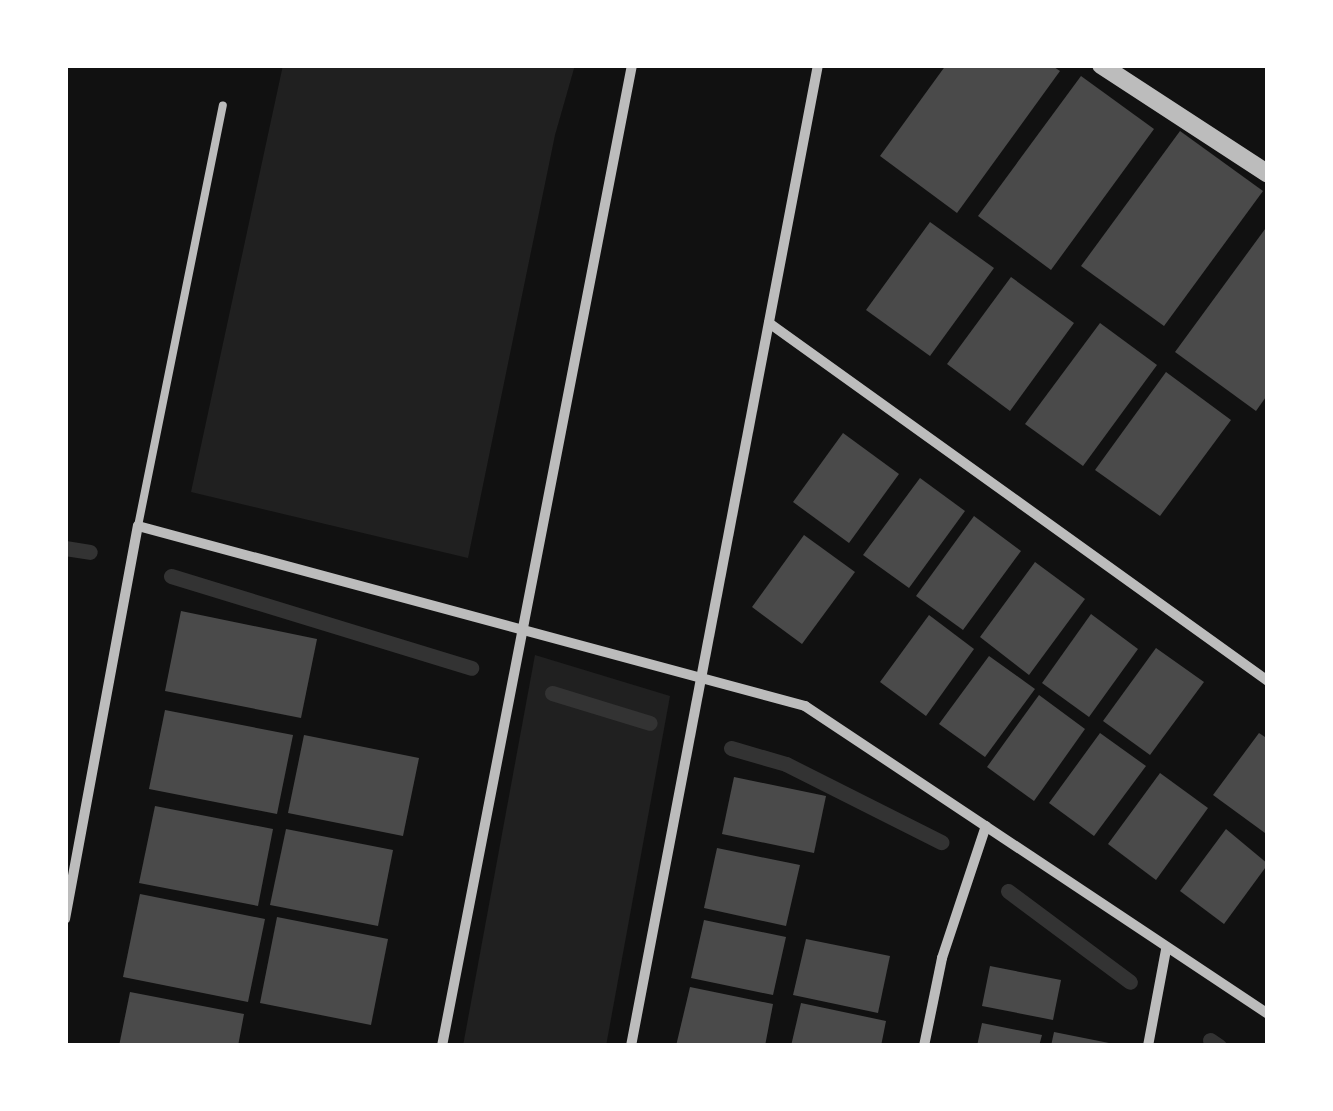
<!DOCTYPE html>
<style>
body{margin:0}
#map{position:relative;width:1333px;height:1111px;overflow:hidden;background:#111;font-family:"Varela Round",sans-serif}
div>[style]{position:absolute}
[style*='--x']{left:calc(var(--x)*1px);top:calc(var(--y)*1px);width:calc(var(--w)*1px);rotate:calc(var(--a)*1deg)}
.green>*{inset:0;background:#202020}
.stream>*{height:15px;margin:-7.5px;padding:0 7.5px;transform-origin:7.5px;border-radius:7.5px;background:#333}
.building>*{inset:0;background:#4a4a4a}
.service>*{height:8px;margin:-4px;padding:0 4px;transform-origin:4px;border-radius:4px;background:#bcbcbc}
.minor>*{height:10px;margin:-5px;padding:0 5px;transform-origin:5px;border-radius:5px;background:#bcbcbc}
.tertiary>*{height:18px;margin:-9px;padding:0 9px;transform-origin:9px;border-radius:9px;background:#bcbcbc}
span{translate:-50% -50%;white-space:nowrap;text-align:center;line-height:1.15;-webkit-text-stroke:8px #fff;paint-order:stroke}
.frame{position:absolute;inset:0;border:68px solid #fff;pointer-events:none}
</style>
<div id="map">
<div class="green">
<i style="clip-path:polygon(283px 65px,575px 65px,555px 135px,468px 558px,191px 492px)"></i>
<i style="clip-path:polygon(535px 655px,670px 696px,606px 1046px,463px 1046px)"></i>
</div>
<div class="stream">
<i style="--x:65;--y:548;--w:25;--a:9"></i>
<i style="--x:171;--y:576;--w:314;--a:17"></i>
<i style="--x:552;--y:693;--w:102;--a:17"></i>
<i style="--x:731;--y:748;--w:57;--a:16.2"></i>
<i style="--x:786;--y:764;--w:174;--a:26.7"></i>
<i style="--x:1008;--y:891;--w:152;--a:36.7"></i>
<i style="--x:1210;--y:1040;--w:11;--a:34"></i>
</div>
<div class="building">
<i style="clip-path:polygon(946px 65px,1051px 65px,1060px 71px,957px 213px,880px 156px)"></i>
<i style="clip-path:polygon(1081px 76px,1154px 129px,1051px 270px,978px 216px)"></i>
<i style="clip-path:polygon(1180px 131px,1263px 191px,1164px 326px,1081px 266px)"></i>
<i style="clip-path:polygon(930px 222px,994px 268px,930px 356px,866px 310px)"></i>
<i style="clip-path:polygon(1268px 225px,1268px 394px,1256px 411px,1175px 352px)"></i>
<i style="clip-path:polygon(1011px 277px,1074px 323px,1010px 411px,947px 364px)"></i>
<i style="clip-path:polygon(1100px 323px,1157px 365px,1083px 466px,1025px 424px)"></i>
<i style="clip-path:polygon(1166px 372px,1231px 420px,1160px 516px,1095px 470px)"></i>
<i style="clip-path:polygon(843px 433px,899px 474px,849px 543px,793px 502px)"></i>
<i style="clip-path:polygon(920px 478px,965px 511px,909px 588px,863px 555px)"></i>
<i style="clip-path:polygon(974px 516px,1021px 551px,963px 630px,916px 596px)"></i>
<i style="clip-path:polygon(804px 535px,855px 572px,802px 644px,752px 607px)"></i>
<i style="clip-path:polygon(1035px 562px,1085px 599px,1029px 675px,980px 637px)"></i>
<i style="clip-path:polygon(181px 611px,317px 639px,301px 718px,165px 691px)"></i>
<i style="clip-path:polygon(1091px 614px,1138px 649px,1089px 717px,1042px 683px)"></i>
<i style="clip-path:polygon(929px 615px,974px 649px,926px 716px,880px 682px)"></i>
<i style="clip-path:polygon(1156px 648px,1204px 682px,1150px 755px,1103px 721px)"></i>
<i style="clip-path:polygon(989px 656px,1035px 689px,985px 757px,939px 724px)"></i>
<i style="clip-path:polygon(1039px 695px,1085px 729px,1034px 801px,987px 767px)"></i>
<i style="clip-path:polygon(165px 710px,293px 735px,277px 814px,149px 789px)"></i>
<i style="clip-path:polygon(1100px 733px,1146px 766px,1094px 836px,1049px 803px)"></i>
<i style="clip-path:polygon(1259px 733px,1268px 739px,1265px 833px,1213px 795px)"></i>
<i style="clip-path:polygon(304px 735px,419px 758px,403px 836px,288px 813px)"></i>
<i style="clip-path:polygon(1160px 773px,1208px 808px,1156px 880px,1108px 844px)"></i>
<i style="clip-path:polygon(734px 777px,826px 796px,814px 853px,722px 834px)"></i>
<i style="clip-path:polygon(155px 806px,273px 829px,258px 906px,139px 883px)"></i>
<i style="clip-path:polygon(286px 829px,393px 850px,378px 926px,270px 905px)"></i>
<i style="clip-path:polygon(1226px 829px,1268px 864px,1224px 924px,1180px 891px)"></i>
<i style="clip-path:polygon(717px 848px,800px 865px,786px 926px,704px 908px)"></i>
<i style="clip-path:polygon(140px 894px,265px 919px,248px 1002px,123px 977px)"></i>
<i style="clip-path:polygon(277px 917px,388px 939px,371px 1025px,260px 1003px)"></i>
<i style="clip-path:polygon(704px 920px,786px 937px,773px 995px,691px 978px)"></i>
<i style="clip-path:polygon(806px 939px,890px 956px,878px 1013px,793px 995px)"></i>
<i style="clip-path:polygon(990px 966px,1061px 980px,1053px 1020px,982px 1006px)"></i>
<i style="clip-path:polygon(690px 987px,773px 1004px,765px 1046px,676px 1046px)"></i>
<i style="clip-path:polygon(130px 992px,244px 1014px,238px 1046px,119px 1046px)"></i>
<i style="clip-path:polygon(801px 1003px,886px 1021px,881px 1046px,791px 1046px)"></i>
<i style="clip-path:polygon(982px 1023px,1042px 1035px,1039px 1046px,977px 1046px)"></i>
<i style="clip-path:polygon(1054px 1032px,1114px 1044px,1113px 1046px,1051px 1046px)"></i>
</div>
<div class="service">
<i style="--x:138;--y:526;--w:429;--a:-78.6"></i>
</div>
<div class="minor">
<i style="--x:769;--y:323;--w:614;--a:35.66"></i>
<i style="--x:65;--y:919;--w:400;--a:-79.5"></i>
<i style="--x:138;--y:526;--w:691;--a:15.1"></i>
<i style="--x:805;--y:706;--w:556;--a:33.63"></i>
<i style="--x:442;--y:1046;--w:999;--a:-79.04"></i>
<i style="--x:631;--y:1046;--w:999;--a:-79.21"></i>
<i style="--x:924;--y:1046;--w:90;--a:-78.4"></i>
<i style="--x:942;--y:958;--w:139;--a:-71.6"></i>
<i style="--x:1148;--y:1046;--w:98;--a:-79.4"></i>
</div>
<div class="tertiary">
<i style="--x:1101;--y:65;--w:199;--a:33.1"></i>
</div>
<div class="frame"></div>
</div>
